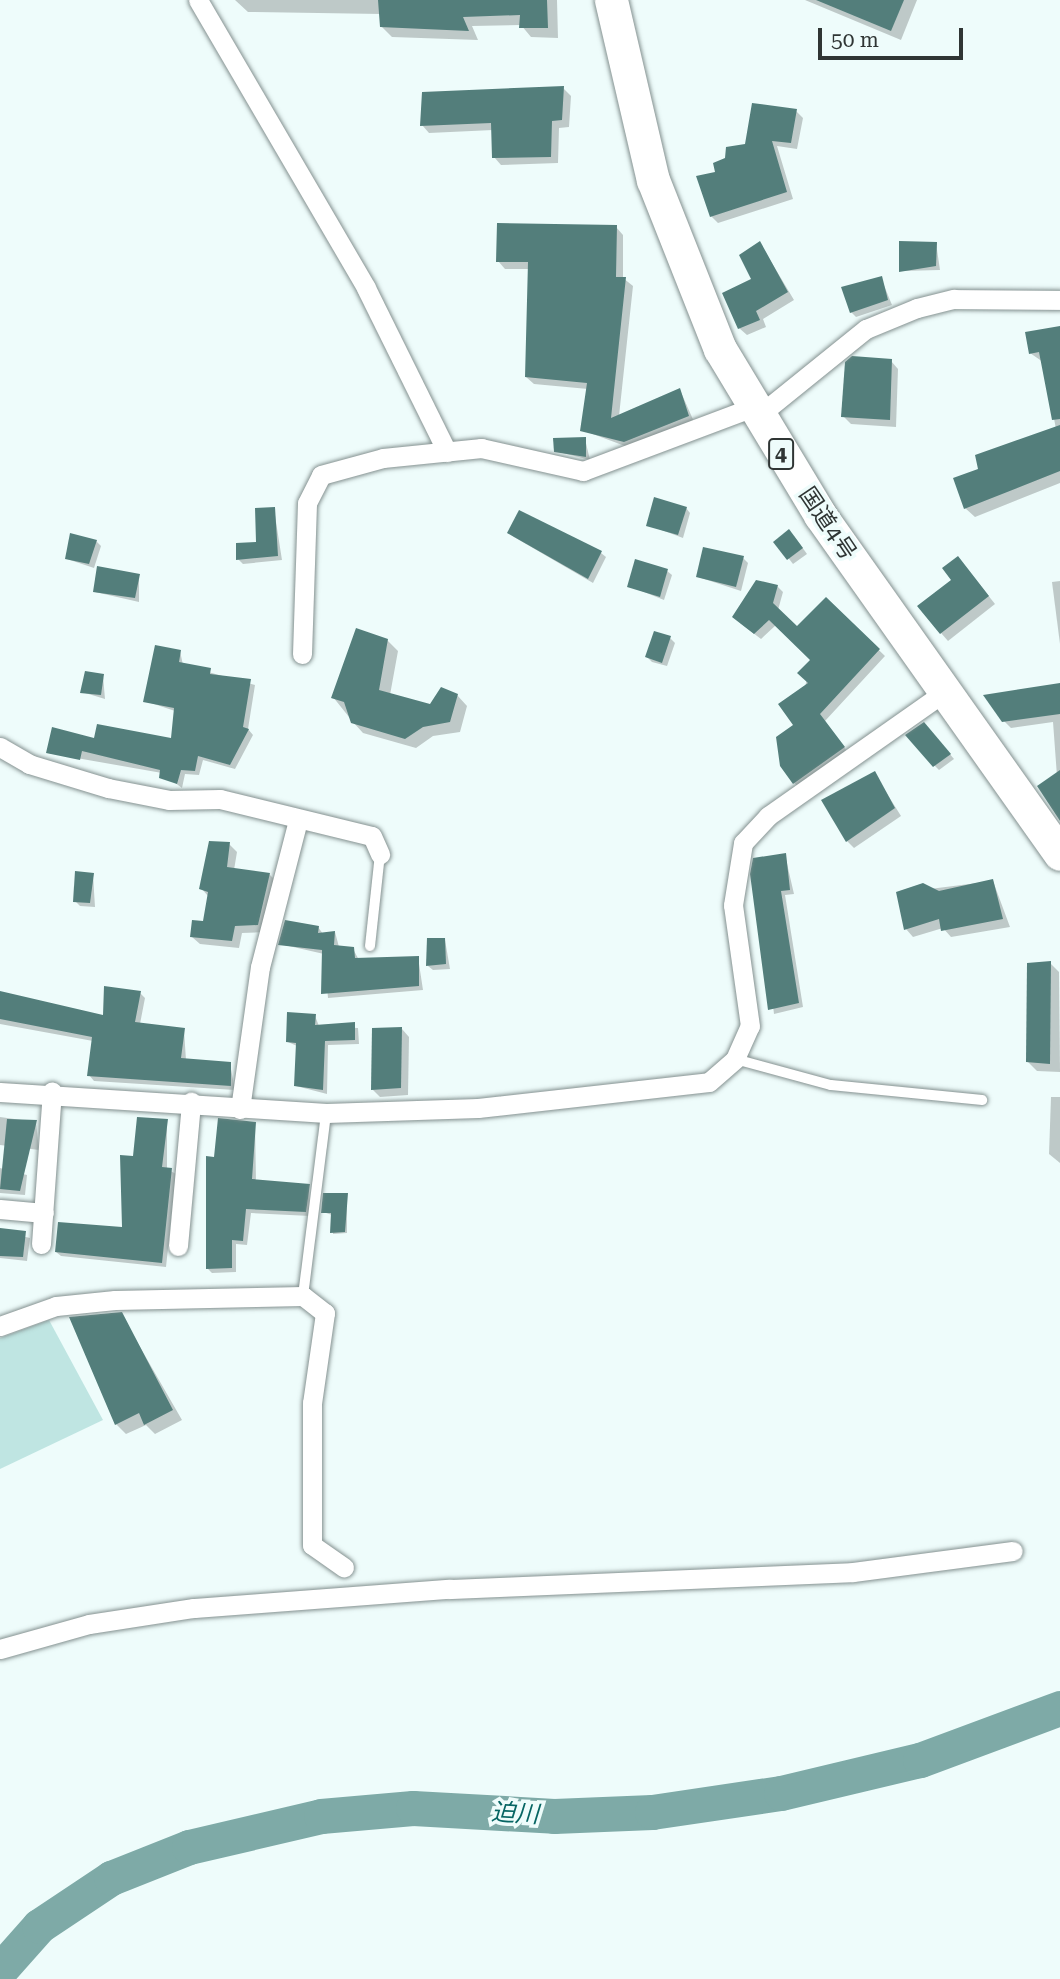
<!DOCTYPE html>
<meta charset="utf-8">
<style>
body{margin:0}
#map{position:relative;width:1060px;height:1979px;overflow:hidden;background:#eefcfb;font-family:"Roboto Serif","Noto Sans JP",serif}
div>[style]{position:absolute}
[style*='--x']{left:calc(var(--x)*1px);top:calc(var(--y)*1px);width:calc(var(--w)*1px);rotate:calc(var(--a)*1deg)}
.green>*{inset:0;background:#bfe5e2}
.shadow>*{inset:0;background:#0003}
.river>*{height:35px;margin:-17.5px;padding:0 17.5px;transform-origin:17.5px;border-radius:17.5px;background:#7eaaa7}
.building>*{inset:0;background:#537e7b}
.roads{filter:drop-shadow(0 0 2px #849190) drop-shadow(0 0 2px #849190)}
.lane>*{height:10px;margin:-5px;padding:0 5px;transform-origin:5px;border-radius:5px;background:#fff}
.street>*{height:19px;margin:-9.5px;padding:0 9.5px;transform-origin:9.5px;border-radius:9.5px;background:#fff}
.highway>*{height:33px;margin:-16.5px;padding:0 16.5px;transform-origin:16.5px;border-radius:16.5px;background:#fff}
span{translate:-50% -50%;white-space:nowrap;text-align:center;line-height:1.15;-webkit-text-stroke:7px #eefcfb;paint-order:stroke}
.shield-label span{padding:2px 5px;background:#eefcfb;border:2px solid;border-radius:5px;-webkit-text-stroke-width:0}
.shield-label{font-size:21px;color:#2f3534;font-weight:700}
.street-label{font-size:23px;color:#2f3534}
.water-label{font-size:24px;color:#066563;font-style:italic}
.scale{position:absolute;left:818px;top:28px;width:145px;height:32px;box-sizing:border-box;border:4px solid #2f3534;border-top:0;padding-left:9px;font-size:21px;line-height:24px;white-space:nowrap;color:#2f3534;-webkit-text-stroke:5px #eefcfb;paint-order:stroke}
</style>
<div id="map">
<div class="green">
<i style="clip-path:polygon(49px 1320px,103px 1420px,0 1469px,0 1338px)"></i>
</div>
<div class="shadow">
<i style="clip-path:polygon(235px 0,557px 0,558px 38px,531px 37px,521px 25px,472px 26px,478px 40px,392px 37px,381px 26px,381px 14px,248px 12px)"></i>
<i style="clip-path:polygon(805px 0,917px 0,901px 40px)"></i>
<i style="clip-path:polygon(563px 88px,571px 96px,569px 127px,559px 128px,558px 163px,501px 165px,494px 157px,493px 130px,429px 133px,422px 125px)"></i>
<i style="clip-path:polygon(796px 111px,803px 118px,797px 149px,777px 146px,793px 199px,718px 223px,711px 216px,717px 173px)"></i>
<i style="clip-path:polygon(616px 227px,623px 235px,623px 278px,633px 286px,619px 416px,680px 390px,695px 424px,633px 449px,582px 430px,588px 389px,534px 384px,526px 377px,529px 269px,505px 269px,498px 261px)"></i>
<i style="clip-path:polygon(760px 243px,794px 300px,763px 319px,766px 327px,747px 335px,739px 328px)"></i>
<i style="clip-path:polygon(936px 243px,940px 270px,901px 271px)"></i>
<i style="clip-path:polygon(881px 278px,892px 305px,856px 317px,851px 312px)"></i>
<i style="clip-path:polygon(1060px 327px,1060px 483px,975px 517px,965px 508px,980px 470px,1056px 429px,1043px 362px,1030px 353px)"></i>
<i style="clip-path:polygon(891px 361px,898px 369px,896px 427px,851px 424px,843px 416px)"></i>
<i style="clip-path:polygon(585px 439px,590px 460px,555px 451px)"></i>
<i style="clip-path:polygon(686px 508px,690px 513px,683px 538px,648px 525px)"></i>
<i style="clip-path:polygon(274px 509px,282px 560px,243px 564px,238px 559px,258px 544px)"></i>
<i style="clip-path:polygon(520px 512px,601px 553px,606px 557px,593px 583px,514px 537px,509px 533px)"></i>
<i style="clip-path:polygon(794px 536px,807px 554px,793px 564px,776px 542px)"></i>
<i style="clip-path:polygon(96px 541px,101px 546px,94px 568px,67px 559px)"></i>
<i style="clip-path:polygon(743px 558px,748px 563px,741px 591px,698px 577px)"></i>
<i style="clip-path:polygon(965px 566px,995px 604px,948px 641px,941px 633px,954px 580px)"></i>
<i style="clip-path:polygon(667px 571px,672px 575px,664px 600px,629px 586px)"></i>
<i style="clip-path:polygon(139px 575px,139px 602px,95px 592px)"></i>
<i style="clip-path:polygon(1060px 581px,1060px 644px,1052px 582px)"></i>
<i style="clip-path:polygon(777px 586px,783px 592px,778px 610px,797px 629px,826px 599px,885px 656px,825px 721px,849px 754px,800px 788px,794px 783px,795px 725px,812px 660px,776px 625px,761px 639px,740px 623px)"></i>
<i style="clip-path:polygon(670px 638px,675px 643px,667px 666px,652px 662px,647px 657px)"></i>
<i style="clip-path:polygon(387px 640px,398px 651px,390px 695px,431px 706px,457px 695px,467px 706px,460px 732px,433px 736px,416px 748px,363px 733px,353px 722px,333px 697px)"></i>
<i style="clip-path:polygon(180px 651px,183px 665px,255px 685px,248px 729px,253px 735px,235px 769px,203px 760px,199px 775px,185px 774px,182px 788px,162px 773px,48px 753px,95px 740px,172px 741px,175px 711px,145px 701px)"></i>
<i style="clip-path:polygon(103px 676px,105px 699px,82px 692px)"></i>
<i style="clip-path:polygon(1060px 685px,1060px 817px,1053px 722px,1011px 728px,1004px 721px)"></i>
<i style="clip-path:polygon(929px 729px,954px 759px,939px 770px,934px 765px)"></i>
<i style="clip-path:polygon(874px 773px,901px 816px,854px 848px,847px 841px)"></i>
<i style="clip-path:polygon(229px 844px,237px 852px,234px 870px,269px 874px,277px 882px,265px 932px,242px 933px,239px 948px,200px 944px,192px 937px,205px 923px,208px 896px,201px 888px)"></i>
<i style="clip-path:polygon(785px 855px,794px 894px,785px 895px,803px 1007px,774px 1014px,755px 860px)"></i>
<i style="clip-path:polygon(93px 874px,95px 907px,80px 906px,75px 901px)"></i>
<i style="clip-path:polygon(993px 881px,1010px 927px,951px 937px,943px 928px,913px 937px,906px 929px,898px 893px)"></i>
<i style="clip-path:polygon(318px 927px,323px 934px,335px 932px,339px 947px,353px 949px,359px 960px,418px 957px,423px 990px,328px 998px,324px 954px,280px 944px)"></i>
<i style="clip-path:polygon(445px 940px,450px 969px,433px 970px,428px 966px)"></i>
<i style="clip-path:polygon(1050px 963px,1059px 972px,1060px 1072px,1037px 1071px,1028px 1062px)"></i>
<i style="clip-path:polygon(0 992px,104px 1017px,140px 993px,145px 998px,140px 1024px,184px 1030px,186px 1060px,230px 1064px,235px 1090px,94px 1081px,89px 1075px,93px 1041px,0 1024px)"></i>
<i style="clip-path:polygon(315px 1016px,319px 1026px,358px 1028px,359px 1044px,328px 1045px,327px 1094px,296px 1086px,297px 1046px,288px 1042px)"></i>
<i style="clip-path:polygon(402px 1029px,409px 1037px,408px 1095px,380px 1097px,372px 1089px)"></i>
<i style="clip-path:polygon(1051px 1097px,1060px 1097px,1060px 1163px,1049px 1154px)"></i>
<i style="clip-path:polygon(0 1117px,36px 1122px,39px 1150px,0 1145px)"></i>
<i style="clip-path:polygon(167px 1121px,167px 1169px,176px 1174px,166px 1267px,61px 1256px,56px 1252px,124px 1229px,135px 1158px)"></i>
<i style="clip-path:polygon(255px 1123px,256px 1181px,309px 1186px,310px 1216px,251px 1213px,247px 1245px,236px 1244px,236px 1272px,212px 1273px,207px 1268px,215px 1159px)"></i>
<i style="clip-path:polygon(0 1168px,27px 1175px,25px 1195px,0 1193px)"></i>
<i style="clip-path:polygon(347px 1195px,347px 1233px,333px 1234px,332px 1215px,323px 1212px)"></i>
<i style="clip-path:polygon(0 1231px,30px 1238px,27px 1261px,0 1258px)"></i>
<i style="clip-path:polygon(121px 1314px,182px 1420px,155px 1434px,146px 1425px,126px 1434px,116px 1424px)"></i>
</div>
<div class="river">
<i style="--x:0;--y:1970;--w:59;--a:-48.4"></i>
<i style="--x:39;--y:1926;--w:87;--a:-33.7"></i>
<i style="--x:111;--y:1878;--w:84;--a:-21.7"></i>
<i style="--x:189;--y:1847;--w:136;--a:-13.2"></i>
<i style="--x:321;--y:1816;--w:92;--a:-5"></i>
<i style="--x:413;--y:1808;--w:141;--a:3.2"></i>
<i style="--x:554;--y:1816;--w:98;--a:-2.3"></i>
<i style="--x:652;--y:1812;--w:130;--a:-8.4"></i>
<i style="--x:781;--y:1793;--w:143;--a:-13.4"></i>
<i style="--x:920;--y:1760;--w:149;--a:-20.4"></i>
</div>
<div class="building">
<i style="clip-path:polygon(378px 0,547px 0,548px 28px,519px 28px,520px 15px,463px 17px,469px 31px,380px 27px)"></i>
<i style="clip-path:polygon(816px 0,904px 0,891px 31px)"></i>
<i style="clip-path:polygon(564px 86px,562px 120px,552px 121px,551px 157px,492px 158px,491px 123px,420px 126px,422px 92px)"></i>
<i style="clip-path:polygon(752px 103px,797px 109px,791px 143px,772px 141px,787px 192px,710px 217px,696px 176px,715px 172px,713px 163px,725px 158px,726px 147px,745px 144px)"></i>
<i style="clip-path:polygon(497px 223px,617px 225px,616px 277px,626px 277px,611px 418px,680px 388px,689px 416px,624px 442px,580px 431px,587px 383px,525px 377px,528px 262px,496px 262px)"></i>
<i style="clip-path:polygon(760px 241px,788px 292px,756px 311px,760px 320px,738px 329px,722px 293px,751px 279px,739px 255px)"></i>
<i style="clip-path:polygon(899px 241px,937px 242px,936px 266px,899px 272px)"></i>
<i style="clip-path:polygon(882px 276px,888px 300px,850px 313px,841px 287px)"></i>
<i style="clip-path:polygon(1060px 326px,1060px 419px,1052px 420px,1039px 352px,1029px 354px,1025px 332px)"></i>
<i style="clip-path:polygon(852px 356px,892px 359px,890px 420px,841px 417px,845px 362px)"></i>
<i style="clip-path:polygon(1060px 425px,1060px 471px,964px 509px,953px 478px,978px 469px,975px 455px)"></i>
<i style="clip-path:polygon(586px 437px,586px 457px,554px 452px,553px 438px)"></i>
<i style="clip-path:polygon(654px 497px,687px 507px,678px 535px,646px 526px)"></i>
<i style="clip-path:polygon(275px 507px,278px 556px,236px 560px,236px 543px,256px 542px,255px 508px)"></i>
<i style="clip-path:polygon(519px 510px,602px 551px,588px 579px,507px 533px)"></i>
<i style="clip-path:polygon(789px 529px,803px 548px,787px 560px,773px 542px)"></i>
<i style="clip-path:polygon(70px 533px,97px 540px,89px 564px,65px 559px)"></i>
<i style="clip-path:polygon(703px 547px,744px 556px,736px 587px,696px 577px)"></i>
<i style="clip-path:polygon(958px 556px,989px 596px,940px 634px,917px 606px,951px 580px,942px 568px)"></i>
<i style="clip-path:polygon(635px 559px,668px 569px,660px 597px,627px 587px)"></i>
<i style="clip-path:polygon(97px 566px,140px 574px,135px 598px,93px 592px)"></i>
<i style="clip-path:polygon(756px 580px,778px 585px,773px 603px,797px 626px,826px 597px,880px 649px,820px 714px,845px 747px,793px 784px,780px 766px,776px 737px,793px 725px,778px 704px,808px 683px,797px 673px,810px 660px,769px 620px,754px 634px,732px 617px)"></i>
<i style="clip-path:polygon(356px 628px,388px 639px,379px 690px,430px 704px,441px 687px,458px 694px,450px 722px,423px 727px,405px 739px,351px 723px,344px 702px,331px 698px)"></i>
<i style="clip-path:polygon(654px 631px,671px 636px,662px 663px,645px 657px)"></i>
<i style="clip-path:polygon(155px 645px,181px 650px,179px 662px,211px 668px,210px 674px,251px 679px,243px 727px,249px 729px,230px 765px,198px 756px,195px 771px,181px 770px,177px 784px,159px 778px,160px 770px,82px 751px,80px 760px,46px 753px,52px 727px,94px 738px,97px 724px,171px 738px,174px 708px,143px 702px)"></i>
<i style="clip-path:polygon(85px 671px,104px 674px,101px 695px,80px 693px)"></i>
<i style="clip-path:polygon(1060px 683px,1060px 714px,1002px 722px,983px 695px)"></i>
<i style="clip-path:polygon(924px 722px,951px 754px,933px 767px,905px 735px)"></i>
<i style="clip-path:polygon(1060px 770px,1060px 821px,1037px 786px)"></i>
<i style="clip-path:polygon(875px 771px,895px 808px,846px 842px,821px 800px)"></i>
<i style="clip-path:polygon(209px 841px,230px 842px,227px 867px,270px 873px,258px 925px,235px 926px,232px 941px,190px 937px,192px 920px,203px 921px,208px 892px,199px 889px)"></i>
<i style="clip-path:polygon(786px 853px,790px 890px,781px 891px,799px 1003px,768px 1010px,750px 874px,753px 858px)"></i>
<i style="clip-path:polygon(75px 871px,94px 873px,90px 903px,73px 902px)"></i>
<i style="clip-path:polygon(993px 879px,1003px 919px,941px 931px,939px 919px,904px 930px,896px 892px,923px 883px,939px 891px)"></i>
<i style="clip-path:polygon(285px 920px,319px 926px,318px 933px,335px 931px,334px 945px,354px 947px,355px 958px,419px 956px,419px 986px,321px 994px,322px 950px,278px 945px)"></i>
<i style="clip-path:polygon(427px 938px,445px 938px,446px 964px,426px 966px)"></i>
<i style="clip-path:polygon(1051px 961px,1050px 1064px,1026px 1062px,1027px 963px)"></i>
<i style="clip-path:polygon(104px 986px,141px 991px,135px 1022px,185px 1028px,181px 1058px,231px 1062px,231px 1086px,87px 1076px,92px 1037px,0 1019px,0 991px,103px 1015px)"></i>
<i style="clip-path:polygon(287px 1012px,316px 1014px,315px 1025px,355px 1022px,355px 1040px,325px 1041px,323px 1090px,294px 1086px,296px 1043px,286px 1042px)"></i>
<i style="clip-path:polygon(402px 1027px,401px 1088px,371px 1090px,372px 1028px)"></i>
<i style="clip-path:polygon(137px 1117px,168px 1119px,162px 1167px,172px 1168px,162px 1263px,55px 1252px,58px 1222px,122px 1227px,120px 1155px,133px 1156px)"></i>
<i style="clip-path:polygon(218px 1118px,256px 1122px,252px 1179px,310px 1184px,306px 1212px,246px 1209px,243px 1241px,232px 1240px,232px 1268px,206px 1269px,206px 1156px,214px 1157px)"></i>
<i style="clip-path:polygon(7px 1119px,37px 1120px,20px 1191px,0 1189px)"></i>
<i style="clip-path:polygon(323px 1193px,348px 1193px,345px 1232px,330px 1233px,331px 1213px,321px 1213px)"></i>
<i style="clip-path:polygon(0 1228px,26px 1231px,23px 1257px,0 1256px)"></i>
<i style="clip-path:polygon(122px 1312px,173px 1410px,144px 1425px,139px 1413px,115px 1425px,69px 1317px)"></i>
</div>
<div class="roads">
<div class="lane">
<i style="--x:370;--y:946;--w:93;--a:-83.8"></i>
<i style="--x:735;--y:1059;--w:99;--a:15.2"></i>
<i style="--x:831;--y:1085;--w:152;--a:5.7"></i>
<i style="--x:303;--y:1296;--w:184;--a:-82.8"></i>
</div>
<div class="street">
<i style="--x:198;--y:0;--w:333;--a:59.7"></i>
<i style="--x:366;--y:288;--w:183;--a:63.7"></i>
<i style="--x:758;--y:416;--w:139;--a:-38.9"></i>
<i style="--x:866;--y:329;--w:55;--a:-22.4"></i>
<i style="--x:917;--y:308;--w:38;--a:-14"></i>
<i style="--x:954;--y:299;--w:106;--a:0.5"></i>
<i style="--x:302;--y:654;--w:151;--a:-88.1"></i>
<i style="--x:307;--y:503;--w:31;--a:-63"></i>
<i style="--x:321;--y:475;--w:64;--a:-15.3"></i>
<i style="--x:383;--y:458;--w:99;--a:-5.8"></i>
<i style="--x:481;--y:448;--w:105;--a:12.7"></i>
<i style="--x:583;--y:471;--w:182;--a:-20.6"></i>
<i style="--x:0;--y:747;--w:34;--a:30"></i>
<i style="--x:29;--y:764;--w:83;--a:16.9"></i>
<i style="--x:108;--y:788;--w:62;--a:11.1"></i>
<i style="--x:169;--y:800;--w:51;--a:-1.1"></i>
<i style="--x:220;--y:799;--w:156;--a:13.7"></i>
<i style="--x:372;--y:836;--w:20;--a:66"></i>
<i style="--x:0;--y:1092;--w:327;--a:3.7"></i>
<i style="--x:326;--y:1113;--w:152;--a:-1.9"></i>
<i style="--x:478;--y:1108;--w:232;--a:-6.4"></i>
<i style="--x:709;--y:1082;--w:35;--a:-41"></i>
<i style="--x:735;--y:1059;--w:36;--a:-66"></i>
<i style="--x:750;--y:1026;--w:122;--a:-98"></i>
<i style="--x:733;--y:905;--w:63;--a:-80.8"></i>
<i style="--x:743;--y:843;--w:37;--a:-47"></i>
<i style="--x:768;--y:816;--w:218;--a:-35.1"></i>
<i style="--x:240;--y:1109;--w:143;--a:-82"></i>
<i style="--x:260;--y:967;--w:152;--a:-75.5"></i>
<i style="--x:0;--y:1209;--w:44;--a:5.2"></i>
<i style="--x:41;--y:1244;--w:153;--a:-85.9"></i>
<i style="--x:178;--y:1246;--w:145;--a:-84.8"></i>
<i style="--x:0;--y:1326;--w:59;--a:-19.7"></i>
<i style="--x:56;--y:1306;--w:59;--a:-5.8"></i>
<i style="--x:115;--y:1300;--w:188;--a:-1.2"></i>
<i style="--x:303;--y:1296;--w:28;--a:38"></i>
<i style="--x:325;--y:1313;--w:91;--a:98.2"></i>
<i style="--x:312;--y:1403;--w:142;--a:90"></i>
<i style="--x:312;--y:1545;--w:39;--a:35"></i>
<i style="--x:0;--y:1649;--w:92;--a:-15.7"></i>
<i style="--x:89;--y:1624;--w:106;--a:-8.7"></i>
<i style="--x:194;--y:1608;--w:256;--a:-4.3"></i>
<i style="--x:449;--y:1589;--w:404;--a:-2.4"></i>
<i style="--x:853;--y:1572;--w:161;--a:-7.5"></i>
</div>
<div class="highway">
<i style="--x:611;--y:0;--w:185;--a:76.9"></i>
<i style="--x:653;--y:180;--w:182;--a:68.4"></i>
<i style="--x:720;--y:349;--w:194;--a:58.9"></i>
<i style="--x:820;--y:515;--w:415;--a:54.7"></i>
</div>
</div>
<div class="shield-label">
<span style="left:781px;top:454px">4</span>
</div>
<div class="street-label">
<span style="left:827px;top:524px;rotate:56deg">国道4号</span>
</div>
<div class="water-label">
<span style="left:515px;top:1814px;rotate:3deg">迫川</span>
</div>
<div class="scale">50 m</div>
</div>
